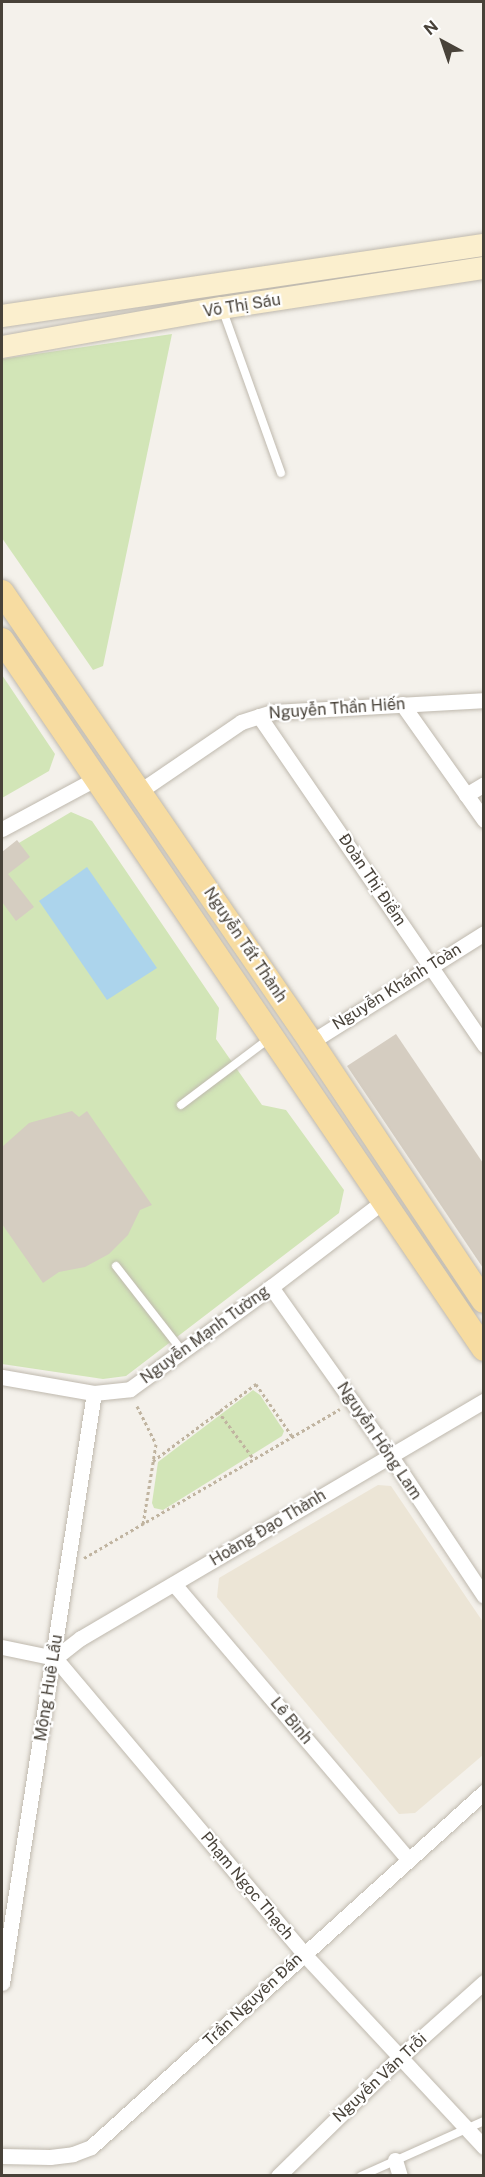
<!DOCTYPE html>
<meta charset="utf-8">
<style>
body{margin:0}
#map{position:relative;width:485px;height:2177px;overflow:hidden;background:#f4f1eb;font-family:"Public Sans",sans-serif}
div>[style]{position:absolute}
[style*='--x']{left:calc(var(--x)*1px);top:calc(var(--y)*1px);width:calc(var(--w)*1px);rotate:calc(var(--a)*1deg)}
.education>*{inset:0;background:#ece5d6}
.green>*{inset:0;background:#d2e5b7}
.water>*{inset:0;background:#acd4ec}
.building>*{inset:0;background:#d5cdc1}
.path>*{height:3px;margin-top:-1.5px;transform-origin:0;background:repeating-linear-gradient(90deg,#c0b4a0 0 3px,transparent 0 6px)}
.roads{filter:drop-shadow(0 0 2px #bfb9ae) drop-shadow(0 0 2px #bfb9ae)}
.lane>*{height:8px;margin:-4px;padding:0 4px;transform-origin:4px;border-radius:4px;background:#fff}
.street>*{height:15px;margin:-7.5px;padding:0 7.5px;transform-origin:7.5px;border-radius:7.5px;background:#fff}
.secondary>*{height:22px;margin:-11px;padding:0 11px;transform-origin:11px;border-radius:11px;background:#fbefce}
.primary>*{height:24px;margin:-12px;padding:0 12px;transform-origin:12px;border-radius:12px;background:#f7dca1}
span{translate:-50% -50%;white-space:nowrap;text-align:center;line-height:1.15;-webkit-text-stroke:4.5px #fff;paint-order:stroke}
.street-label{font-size:16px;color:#484239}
.frame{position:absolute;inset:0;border:3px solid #484239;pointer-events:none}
.north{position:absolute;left:413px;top:12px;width:60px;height:60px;-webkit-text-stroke:4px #fff;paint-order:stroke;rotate:320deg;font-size:16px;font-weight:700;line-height:24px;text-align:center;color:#484239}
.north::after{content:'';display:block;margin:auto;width:21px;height:27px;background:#484239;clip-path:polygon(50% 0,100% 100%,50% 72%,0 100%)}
</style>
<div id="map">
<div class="education">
<i style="clip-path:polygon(378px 1485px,391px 1486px,483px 1622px,483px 1755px,415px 1813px,399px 1814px,217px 1597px,219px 1578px)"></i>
</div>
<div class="green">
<i style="clip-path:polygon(172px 334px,103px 666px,93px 670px,2px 538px,2px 359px)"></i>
<i style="clip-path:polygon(2px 675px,55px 754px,49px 771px,2px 798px)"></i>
<i style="clip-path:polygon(71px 812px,92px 821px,219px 1008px,216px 1039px,262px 1105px,286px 1110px,344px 1190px,339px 1213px,126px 1376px,103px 1379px,2px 1364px,2px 853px)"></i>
<i style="clip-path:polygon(253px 1390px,260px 1395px,284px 1431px,282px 1436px,163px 1510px,154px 1508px,152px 1503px,158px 1462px)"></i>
</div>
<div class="water">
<i style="clip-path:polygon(87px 867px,157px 968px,107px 1000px,39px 901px)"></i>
</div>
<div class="building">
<i style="clip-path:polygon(17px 840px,30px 857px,8px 874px,34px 907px,16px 921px,2px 902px,2px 852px)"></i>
<i style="clip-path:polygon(396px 1034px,483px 1163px,483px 1268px,347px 1066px)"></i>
<i style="clip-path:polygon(72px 1111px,79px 1117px,87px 1111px,152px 1205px,140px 1210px,128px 1235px,109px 1254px,85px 1267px,59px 1272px,43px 1283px,2px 1224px,2px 1147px,29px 1123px)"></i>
</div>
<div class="path">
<i style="--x:137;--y:1406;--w:42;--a:63.4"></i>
<i style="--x:156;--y:1444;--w:81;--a:99.2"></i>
<i style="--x:218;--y:1411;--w:59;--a:53.3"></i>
<i style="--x:153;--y:1461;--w:129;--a:-36.8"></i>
<i style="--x:256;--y:1384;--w:63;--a:55.3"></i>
<i style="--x:84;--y:1558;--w:296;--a:-30.2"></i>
</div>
<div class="roads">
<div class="lane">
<i style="--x:223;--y:311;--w:172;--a:70.3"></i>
<i style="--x:181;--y:1105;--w:111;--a:-37"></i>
<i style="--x:116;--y:1266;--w:109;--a:52.1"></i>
<i style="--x:361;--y:2176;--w:135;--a:-24.1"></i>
</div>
<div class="street">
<i style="--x:402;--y:704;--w:142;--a:54.7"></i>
<i style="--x:259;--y:716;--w:399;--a:55.6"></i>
<i style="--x:140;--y:791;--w:122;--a:-34.3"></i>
<i style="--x:241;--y:722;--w:33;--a:-18"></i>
<i style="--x:272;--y:712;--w:212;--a:-3.2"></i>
<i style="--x:466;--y:795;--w:21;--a:-31"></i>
<i style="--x:2;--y:829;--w:108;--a:-28.2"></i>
<i style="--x:311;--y:1042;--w:204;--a:-32.2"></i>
<i style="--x:271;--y:1287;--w:206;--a:54.7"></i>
<i style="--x:390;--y:1455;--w:169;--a:56.3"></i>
<i style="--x:2;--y:1377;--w:93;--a:9.9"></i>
<i style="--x:94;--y:1393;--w:36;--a:-6"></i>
<i style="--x:130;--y:1389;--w:174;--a:-35.9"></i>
<i style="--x:271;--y:1287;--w:140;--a:-37.4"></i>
<i style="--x:174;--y:1584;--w:361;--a:49.6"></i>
<i style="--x:2;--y:1647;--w:54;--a:11.7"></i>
<i style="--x:55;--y:1658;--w:387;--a:49.9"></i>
<i style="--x:304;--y:1954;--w:264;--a:47"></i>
<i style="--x:55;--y:1658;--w:33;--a:-38"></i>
<i style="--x:81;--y:1638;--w:468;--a:-30.5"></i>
<i style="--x:2;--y:1983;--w:597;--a:-81.14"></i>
<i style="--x:2;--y:2156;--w:48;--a:1.2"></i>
<i style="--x:50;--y:2157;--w:23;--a:-7"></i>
<i style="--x:73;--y:2154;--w:19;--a:-21"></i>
<i style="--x:91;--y:2147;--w:530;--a:-42.09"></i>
<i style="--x:395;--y:2160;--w:17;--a:73"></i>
<i style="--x:278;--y:2176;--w:169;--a:-44.3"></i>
<i style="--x:399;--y:2058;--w:114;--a:-41.8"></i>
</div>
<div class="secondary">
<i style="--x:2;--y:316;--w:487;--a:-8.4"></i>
<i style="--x:2;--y:347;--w:223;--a:-10.1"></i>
<i style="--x:222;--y:308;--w:265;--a:-8.7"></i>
</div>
<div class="primary">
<i style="--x:2;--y:592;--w:546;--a:55.52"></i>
<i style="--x:311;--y:1042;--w:311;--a:56.3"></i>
<i style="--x:2;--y:640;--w:857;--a:55.79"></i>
</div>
</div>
<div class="street-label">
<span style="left:242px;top:306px;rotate:-9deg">Võ Thị Sáu</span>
<span style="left:337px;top:709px;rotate:-4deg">Nguyễn Thần Hiến</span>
<span style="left:372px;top:880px;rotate:56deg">Đoàn Thị Điểm</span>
<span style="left:245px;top:945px;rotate:56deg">Nguyễn Tất Thành</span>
<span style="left:397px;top:987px;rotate:-32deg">Nguyễn Khánh Toàn</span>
<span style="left:205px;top:1335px;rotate:-36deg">Nguyễn Mạnh Tường</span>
<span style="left:379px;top:1441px;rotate:56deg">Nguyễn Hồng Lam</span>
<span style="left:268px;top:1528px;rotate:-31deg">Hoàng Đạo Thành</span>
<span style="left:49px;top:1688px;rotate:-81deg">Mộng Huê Lầu</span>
<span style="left:291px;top:1721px;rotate:50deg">Lê Bình</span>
<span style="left:247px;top:1886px;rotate:50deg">Phạm Ngọc Thạch</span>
<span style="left:253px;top:2000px;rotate:-43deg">Trần Nguyên Đán</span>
<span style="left:380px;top:2078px;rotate:-43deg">Nguyễn Văn Trỗi</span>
</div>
<div class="frame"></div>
<div class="north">N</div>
</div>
